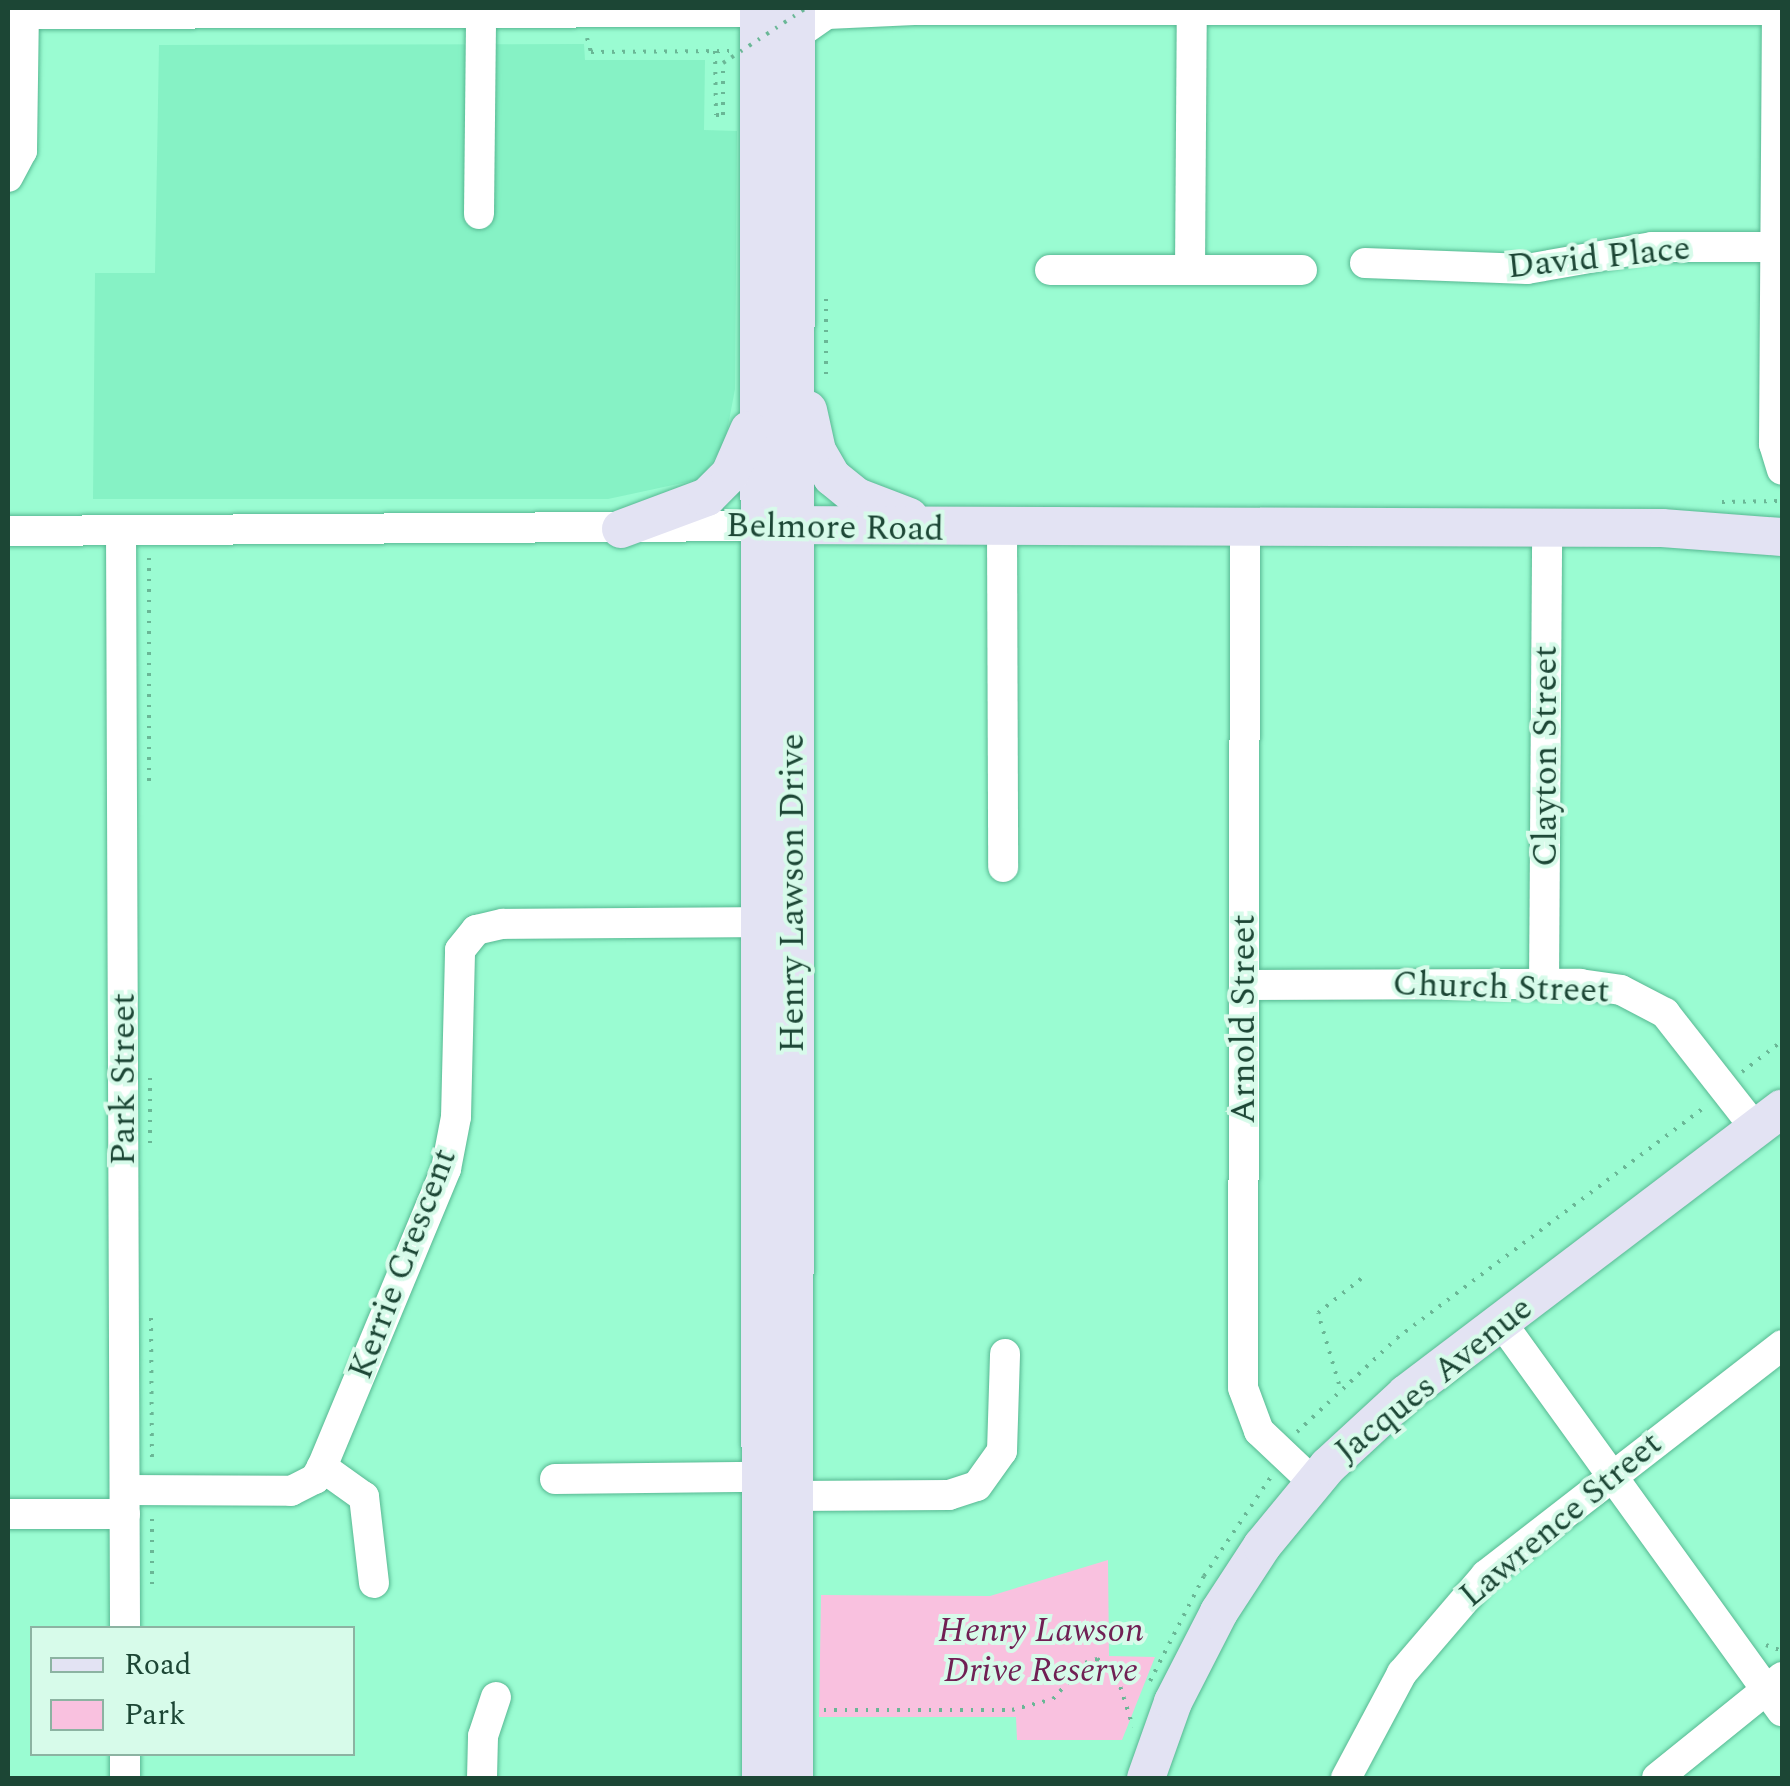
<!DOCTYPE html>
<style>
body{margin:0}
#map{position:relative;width:1790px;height:1786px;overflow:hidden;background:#9afcd2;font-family:Spectral,serif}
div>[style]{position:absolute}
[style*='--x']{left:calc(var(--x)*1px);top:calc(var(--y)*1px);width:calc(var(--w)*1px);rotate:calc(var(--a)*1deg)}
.built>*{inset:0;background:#86f2c5}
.green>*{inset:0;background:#f9c1df}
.path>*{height:4px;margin-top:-2px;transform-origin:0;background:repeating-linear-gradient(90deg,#6ab796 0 2.5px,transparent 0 10.5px)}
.roads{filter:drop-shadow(0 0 2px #57b892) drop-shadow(0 0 2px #57b892)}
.minor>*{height:30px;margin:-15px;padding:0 15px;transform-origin:15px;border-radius:15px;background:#fff}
.major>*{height:38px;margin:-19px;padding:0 19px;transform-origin:19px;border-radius:19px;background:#e3e3f3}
.path-bridge>*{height:4px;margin-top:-2px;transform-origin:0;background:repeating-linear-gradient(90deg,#6ab796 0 2.5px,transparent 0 10.5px)}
span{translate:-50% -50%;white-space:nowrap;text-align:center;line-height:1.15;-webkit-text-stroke:8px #d7fbea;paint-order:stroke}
.street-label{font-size:35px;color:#1c4635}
.park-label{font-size:35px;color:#702054;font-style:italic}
.frame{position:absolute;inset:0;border:10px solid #1c4635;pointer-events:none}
.legend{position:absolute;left:30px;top:1626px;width:325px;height:130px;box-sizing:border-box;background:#d7fbea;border:2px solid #8cb3a2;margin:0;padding:12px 18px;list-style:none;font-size:30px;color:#1c4635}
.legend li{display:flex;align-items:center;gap:20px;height:50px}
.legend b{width:50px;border:2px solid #8cb3a2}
</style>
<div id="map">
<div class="built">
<i style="clip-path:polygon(584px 44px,585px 60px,705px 60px,704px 130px,737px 131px,735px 389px,725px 442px,701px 479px,608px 499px,93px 499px,95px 273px,155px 273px,159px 45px)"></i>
</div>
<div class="green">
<i style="clip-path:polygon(1108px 1560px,1109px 1656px,1155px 1657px,1122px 1740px,1017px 1740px,1016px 1717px,819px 1717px,821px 1595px,990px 1596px)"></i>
</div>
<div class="path">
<i style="--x:587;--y:38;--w:15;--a:74"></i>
<i style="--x:591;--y:52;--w:138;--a:-0.4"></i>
<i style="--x:715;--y:51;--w:64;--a:89.1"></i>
<i style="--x:716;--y:115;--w:7;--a:0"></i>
<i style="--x:723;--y:115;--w:52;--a:-90"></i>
<i style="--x:826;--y:374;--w:75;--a:-90"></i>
<i style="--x:1722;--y:502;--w:60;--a:-1"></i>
<i style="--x:149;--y:558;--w:231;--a:90"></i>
<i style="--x:1742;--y:1072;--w:51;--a:-37.8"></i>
<i style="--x:150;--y:1078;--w:71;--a:90"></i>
<i style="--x:151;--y:1318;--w:146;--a:89.6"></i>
<i style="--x:1339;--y:1384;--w:74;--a:-106.5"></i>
<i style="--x:1318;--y:1313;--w:56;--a:-38.5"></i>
<i style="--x:1297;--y:1432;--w:137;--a:-43.2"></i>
<i style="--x:1397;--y:1338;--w:388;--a:-36.9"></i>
<i style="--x:152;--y:1584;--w:71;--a:-90"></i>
<i style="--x:1766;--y:1645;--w:15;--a:20"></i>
<i style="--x:1150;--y:1681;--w:118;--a:-62.8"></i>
<i style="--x:1204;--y:1576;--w:122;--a:-56"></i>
<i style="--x:824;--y:1710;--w:188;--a:0"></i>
<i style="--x:1012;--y:1710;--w:42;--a:-15"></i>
<i style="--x:1053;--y:1699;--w:48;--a:-48.4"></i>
<i style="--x:1085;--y:1663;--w:13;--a:-18"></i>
<i style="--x:1097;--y:1659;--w:19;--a:25"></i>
<i style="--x:1114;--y:1667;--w:63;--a:72.4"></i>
</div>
<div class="roads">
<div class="minor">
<i style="--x:1777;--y:10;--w:434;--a:90.4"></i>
<i style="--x:1774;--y:444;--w:27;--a:73"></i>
<i style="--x:8;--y:14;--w:751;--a:-0.15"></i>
<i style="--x:795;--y:36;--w:39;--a:-35"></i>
<i style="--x:827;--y:14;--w:87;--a:-2.6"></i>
<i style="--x:914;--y:10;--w:868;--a:0"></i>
<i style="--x:8;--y:177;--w:30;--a:-62"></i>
<i style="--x:22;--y:151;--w:137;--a:-89.2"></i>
<i style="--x:479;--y:214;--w:201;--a:-89.4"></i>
<i style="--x:1365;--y:263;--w:162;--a:2.1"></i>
<i style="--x:1527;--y:269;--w:127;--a:-10"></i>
<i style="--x:1652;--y:247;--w:123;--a:0"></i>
<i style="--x:1050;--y:270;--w:252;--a:0"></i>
<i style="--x:1190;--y:270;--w:261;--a:-89.6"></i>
<i style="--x:1245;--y:529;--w:859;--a:90.13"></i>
<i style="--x:1243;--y:1388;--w:46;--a:69.6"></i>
<i style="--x:1259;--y:1431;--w:74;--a:43.4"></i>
<i style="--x:121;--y:530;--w:1098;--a:89.79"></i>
<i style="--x:1002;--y:530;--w:337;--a:89.8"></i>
<i style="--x:8;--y:531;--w:748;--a:-0.38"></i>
<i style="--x:1544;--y:984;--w:456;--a:-89.6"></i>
<i style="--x:1244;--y:985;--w:336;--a:-0.2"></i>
<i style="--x:1580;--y:984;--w:41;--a:8.3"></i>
<i style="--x:1621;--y:990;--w:50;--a:27.6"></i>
<i style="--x:1665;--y:1013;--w:147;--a:51.9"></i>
<i style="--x:1501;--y:1322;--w:480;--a:54.2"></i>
<i style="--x:555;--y:1479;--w:206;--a:-0.6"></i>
<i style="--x:125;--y:1490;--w:166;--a:0.3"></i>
<i style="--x:291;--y:1491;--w:27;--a:-27"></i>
<i style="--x:315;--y:1479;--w:14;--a:-60"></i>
<i style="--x:793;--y:1496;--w:156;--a:-0.4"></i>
<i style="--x:949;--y:1495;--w:29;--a:-18"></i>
<i style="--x:977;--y:1486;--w:43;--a:-54.5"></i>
<i style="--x:1002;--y:1451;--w:97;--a:-88.2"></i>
<i style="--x:8;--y:1514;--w:117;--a:0"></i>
<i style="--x:374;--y:1583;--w:87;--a:-96.6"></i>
<i style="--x:364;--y:1497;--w:52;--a:-144.5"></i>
<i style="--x:322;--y:1467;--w:323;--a:-67.4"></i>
<i style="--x:446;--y:1169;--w:53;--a:-79.1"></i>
<i style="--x:456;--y:1117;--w:167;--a:-88.6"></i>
<i style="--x:460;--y:950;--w:26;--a:-51"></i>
<i style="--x:476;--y:930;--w:28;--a:-13"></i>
<i style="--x:503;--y:924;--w:256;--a:-0.4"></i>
<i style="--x:125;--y:1754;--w:24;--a:90"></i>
<i style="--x:482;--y:1778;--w:42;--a:-88.6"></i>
<i style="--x:483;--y:1736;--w:41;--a:-71.6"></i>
<i style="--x:1346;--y:1778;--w:119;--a:-61.9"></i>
<i style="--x:1402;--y:1673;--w:129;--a:-49.4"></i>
<i style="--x:1486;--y:1575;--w:375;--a:-37.8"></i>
<i style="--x:1657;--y:1778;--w:161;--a:-38.9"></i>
</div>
<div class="major">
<i style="--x:759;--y:8;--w:1770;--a:89.94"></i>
<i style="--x:808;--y:410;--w:42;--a:77.6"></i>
<i style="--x:817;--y:451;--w:30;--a:60"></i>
<i style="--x:832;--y:477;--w:32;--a:39"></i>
<i style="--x:857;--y:497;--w:56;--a:21"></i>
<i style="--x:769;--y:525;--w:893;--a:0.19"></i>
<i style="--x:1662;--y:528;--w:120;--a:4.3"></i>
<i style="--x:621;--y:529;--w:92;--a:-20.4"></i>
<i style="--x:707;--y:497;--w:33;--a:-45"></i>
<i style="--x:730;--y:474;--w:48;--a:-66.6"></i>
<i style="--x:794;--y:1778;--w:1770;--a:-89.94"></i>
<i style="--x:1146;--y:1778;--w:81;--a:-70.4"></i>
<i style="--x:1173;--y:1702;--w:101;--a:-62.9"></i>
<i style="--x:1219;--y:1612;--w:79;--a:-56.9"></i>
<i style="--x:1262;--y:1546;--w:104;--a:-50.5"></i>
<i style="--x:1328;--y:1466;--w:106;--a:-42.7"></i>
<i style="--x:1406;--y:1394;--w:472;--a:-37.2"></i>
</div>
</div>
<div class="path-bridge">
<i style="--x:723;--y:63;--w:100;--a:-33.5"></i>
</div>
<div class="street-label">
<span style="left:1599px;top:258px;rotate:-6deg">David Place</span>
<span style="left:835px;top:528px;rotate:1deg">Belmore Road</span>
<span style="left:1546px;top:756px;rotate:-90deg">Clayton Street</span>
<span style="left:793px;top:893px;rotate:-90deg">Henry Lawson Drive</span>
<span style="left:1501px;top:988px;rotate:2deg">Church Street</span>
<span style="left:1244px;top:1019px;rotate:-90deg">Arnold Street</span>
<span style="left:124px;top:1079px;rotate:-90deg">Park Street</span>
<span style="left:403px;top:1264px;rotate:-69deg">Kerrie Crescent</span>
<span style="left:1434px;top:1380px;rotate:-39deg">Jacques Avenue</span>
<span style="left:1561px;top:1520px;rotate:-40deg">Lawrence Street</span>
</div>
<div class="park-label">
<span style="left:1041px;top:1651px">Henry Lawson<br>Drive Reserve</span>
</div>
<div class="frame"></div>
<ul class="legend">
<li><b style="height:12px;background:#e3e3f3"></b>Road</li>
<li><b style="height:28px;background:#f9c1df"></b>Park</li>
</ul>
</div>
